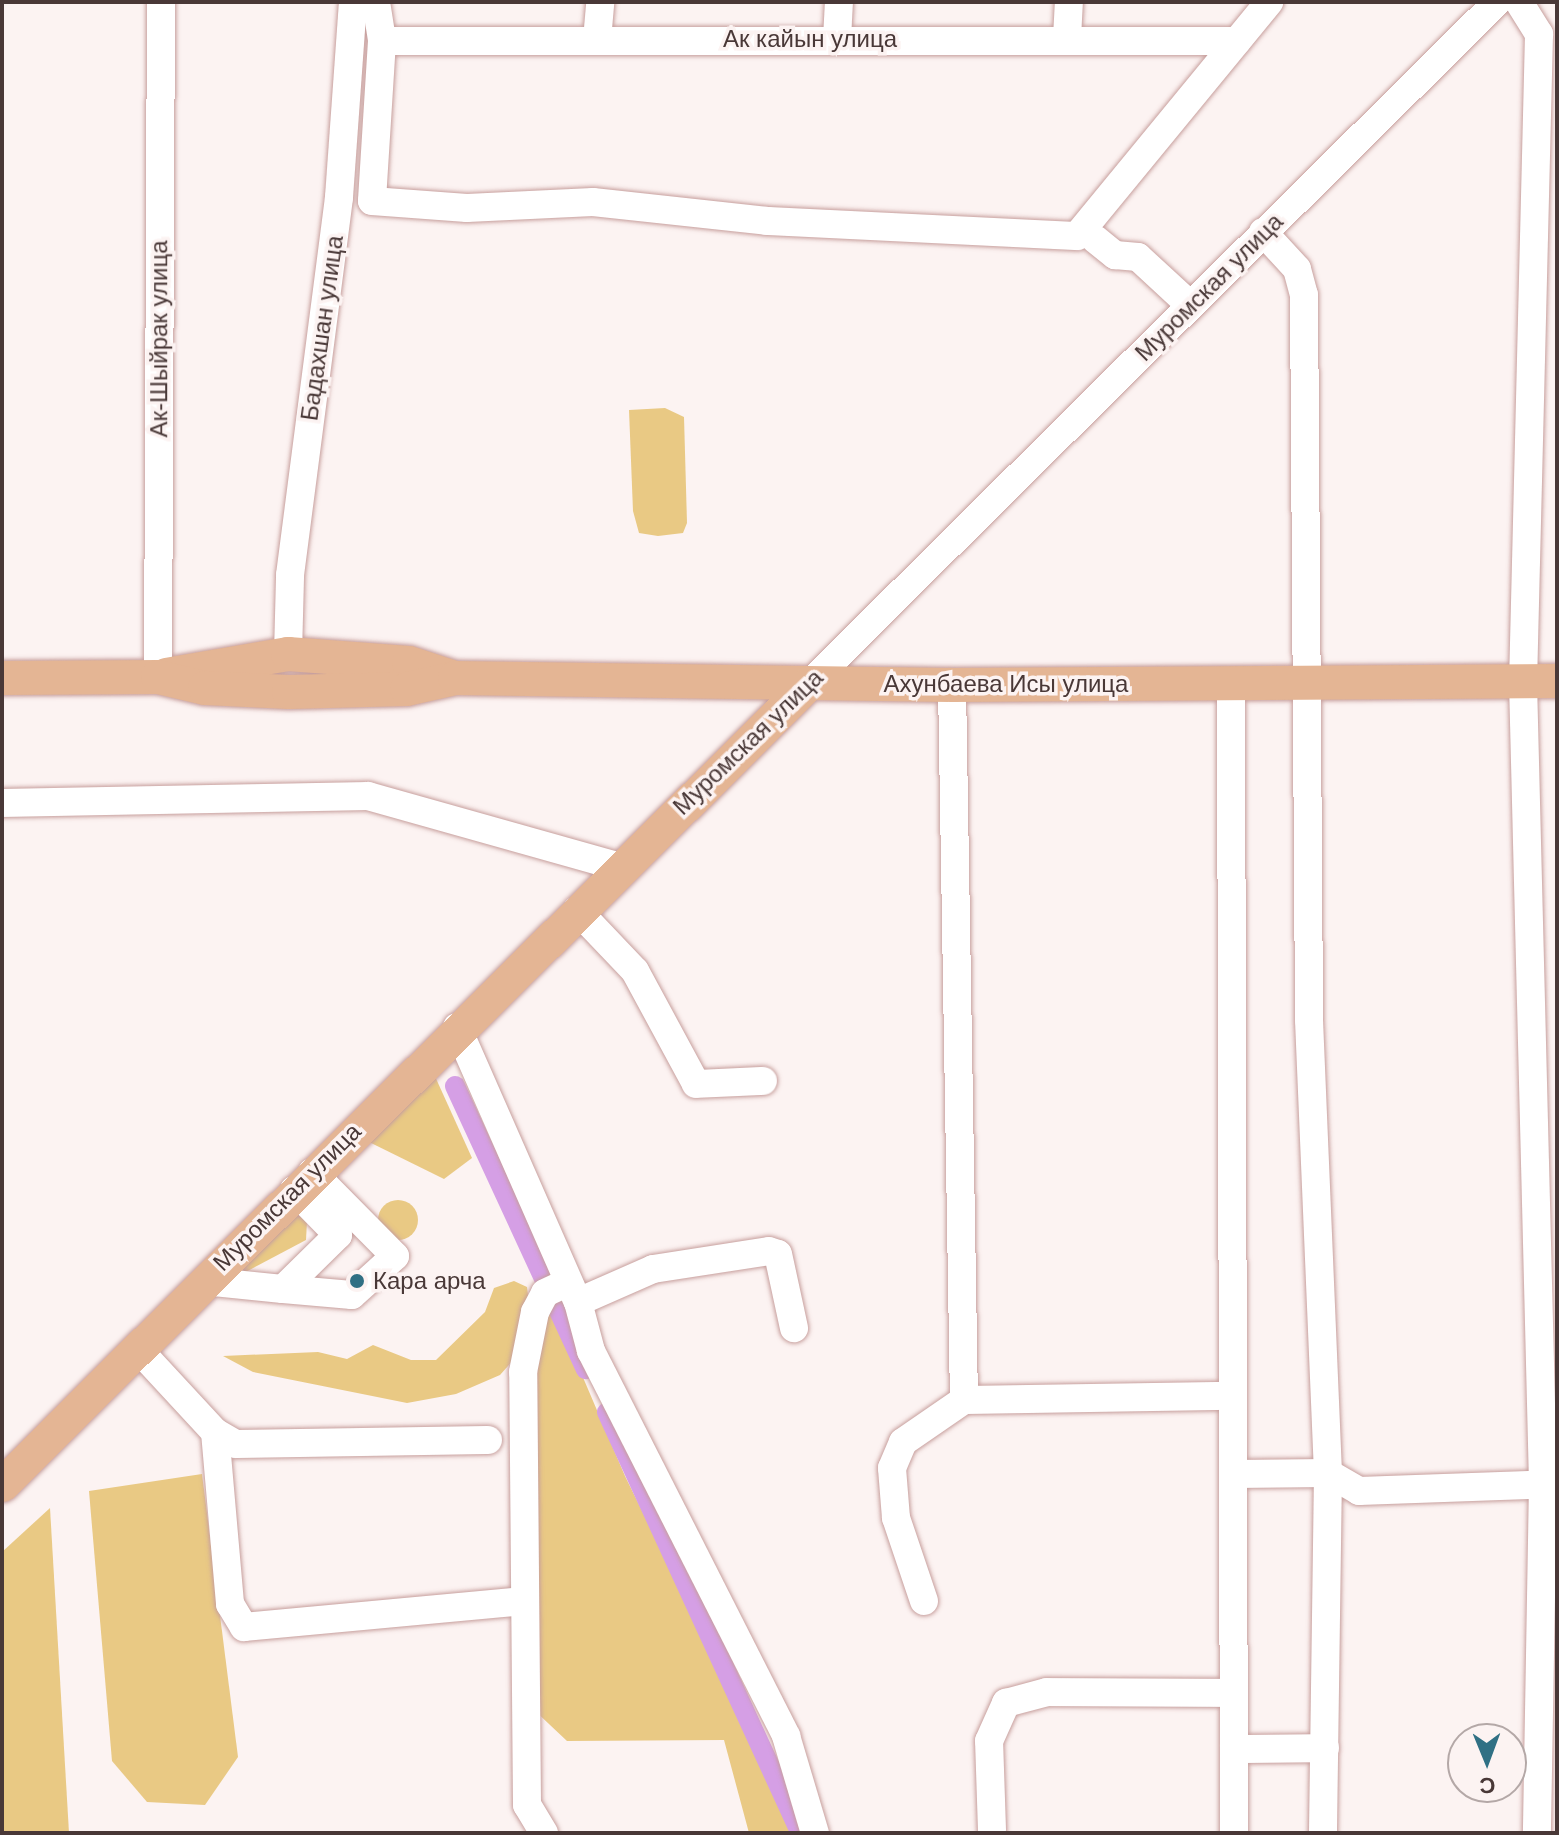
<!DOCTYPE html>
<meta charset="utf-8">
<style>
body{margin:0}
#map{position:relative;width:1559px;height:1835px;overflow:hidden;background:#fcf3f2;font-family:Helvetica,sans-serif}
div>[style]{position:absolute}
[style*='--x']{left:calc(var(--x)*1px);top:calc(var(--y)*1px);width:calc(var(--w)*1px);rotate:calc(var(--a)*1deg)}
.green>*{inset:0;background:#e9c984}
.round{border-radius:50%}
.canal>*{height:20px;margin:-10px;padding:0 10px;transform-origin:10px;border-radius:10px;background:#d59fe5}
.roads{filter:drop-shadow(0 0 2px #c79f9d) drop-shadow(0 0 2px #c79f9d)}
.minor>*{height:28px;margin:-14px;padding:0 14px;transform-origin:14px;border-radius:14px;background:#fff}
.major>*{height:34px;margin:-17px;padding:0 17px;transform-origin:17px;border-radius:17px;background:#e4b594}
.dots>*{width:22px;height:22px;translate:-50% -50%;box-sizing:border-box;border:4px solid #fcf3f2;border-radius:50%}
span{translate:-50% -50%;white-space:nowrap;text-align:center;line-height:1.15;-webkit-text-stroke:7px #fcf3f2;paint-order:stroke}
.street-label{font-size:24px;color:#493837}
.poi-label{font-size:24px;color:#493837}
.left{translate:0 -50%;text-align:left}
.frame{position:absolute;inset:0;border:4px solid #493837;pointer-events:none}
.north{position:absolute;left:1447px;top:1723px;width:80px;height:80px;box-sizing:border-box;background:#fcf3f2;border:2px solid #b4a8a7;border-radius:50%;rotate:179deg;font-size:22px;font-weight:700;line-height:32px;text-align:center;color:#493837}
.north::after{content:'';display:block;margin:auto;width:28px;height:36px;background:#307084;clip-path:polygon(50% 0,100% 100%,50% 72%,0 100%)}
</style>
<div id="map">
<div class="green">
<i style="clip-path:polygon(665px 408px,684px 417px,687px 523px,683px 533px,658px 536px,639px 533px,633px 511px,629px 410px)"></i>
<i style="clip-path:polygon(433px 1072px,472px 1158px,444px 1179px,365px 1140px)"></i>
<i class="round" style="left:378px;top:1200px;width:40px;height:40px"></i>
<i style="clip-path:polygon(297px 1206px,307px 1221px,306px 1240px,240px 1275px,234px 1267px)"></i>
<i style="clip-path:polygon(514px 1281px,527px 1287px,529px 1303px,515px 1358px,500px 1375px,456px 1394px,407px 1403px,253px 1372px,223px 1356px,318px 1352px,347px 1359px,373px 1345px,411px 1360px,436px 1360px,485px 1312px,494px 1288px)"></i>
<i style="clip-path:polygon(550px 1300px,625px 1476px,762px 1756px,790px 1833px,749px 1833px,724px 1740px,567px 1741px,532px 1708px,529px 1367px)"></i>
<i style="clip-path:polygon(202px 1474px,238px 1757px,205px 1805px,147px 1802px,112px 1761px,89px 1491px)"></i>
<i style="clip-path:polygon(50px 1508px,69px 1833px,2px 1833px,2px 1552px)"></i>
</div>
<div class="canal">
<i style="--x:455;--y:1086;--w:312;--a:65.2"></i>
<i style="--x:607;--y:1412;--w:459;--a:65.3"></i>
</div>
<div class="roads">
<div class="minor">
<i style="--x:376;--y:2;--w:39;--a:81"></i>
<i style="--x:382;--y:41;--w:160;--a:93.6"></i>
<i style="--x:372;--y:201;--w:95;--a:4.2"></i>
<i style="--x:467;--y:208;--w:126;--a:-2.7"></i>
<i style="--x:593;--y:202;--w:175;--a:6.2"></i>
<i style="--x:767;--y:221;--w:310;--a:2.8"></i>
<i style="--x:1077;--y:236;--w:303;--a:-50.6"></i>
<i style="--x:1519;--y:2;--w:38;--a:58"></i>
<i style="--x:1539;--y:34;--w:648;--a:91.41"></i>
<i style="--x:1523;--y:682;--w:801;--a:88.57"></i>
<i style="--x:1543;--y:1483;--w:350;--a:91"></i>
<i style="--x:1067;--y:38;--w:36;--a:-87"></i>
<i style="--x:837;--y:39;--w:37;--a:-87"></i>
<i style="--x:597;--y:40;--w:38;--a:-85"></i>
<i style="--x:382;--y:41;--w:855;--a:0"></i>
<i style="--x:1263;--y:232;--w:50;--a:47.4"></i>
<i style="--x:1297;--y:269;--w:27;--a:75"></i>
<i style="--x:1304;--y:295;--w:725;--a:89.6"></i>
<i style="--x:1309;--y:1020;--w:453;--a:87.6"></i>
<i style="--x:1328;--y:1473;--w:360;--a:90.8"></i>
<i style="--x:1095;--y:239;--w:26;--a:39"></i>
<i style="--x:1115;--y:255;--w:23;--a:5"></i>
<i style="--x:1138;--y:257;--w:71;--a:42.7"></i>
<i style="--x:288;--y:654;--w:79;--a:-88.5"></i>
<i style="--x:290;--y:575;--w:381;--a:-82.6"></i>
<i style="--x:339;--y:197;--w:196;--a:-85.9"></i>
<i style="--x:158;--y:677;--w:675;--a:-89.75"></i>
<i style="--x:809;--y:684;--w:969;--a:-44.75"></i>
<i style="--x:1231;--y:684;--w:1149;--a:89.85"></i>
<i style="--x:952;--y:685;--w:715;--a:89.04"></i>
<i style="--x:964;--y:1400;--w:269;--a:-0.9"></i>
<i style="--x:2;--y:803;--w:366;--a:-1.1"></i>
<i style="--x:368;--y:796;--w:262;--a:15.7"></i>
<i style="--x:577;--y:910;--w:84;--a:46.4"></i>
<i style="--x:635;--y:971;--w:128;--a:61.6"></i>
<i style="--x:696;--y:1084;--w:67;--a:-2.6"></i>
<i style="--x:457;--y:1027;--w:300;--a:66.3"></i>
<i style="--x:578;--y:1302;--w:51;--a:75.1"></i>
<i style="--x:591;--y:1351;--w:432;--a:63.1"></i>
<i style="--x:786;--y:1736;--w:101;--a:73.4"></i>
<i style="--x:204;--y:1281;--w:79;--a:5.8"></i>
<i style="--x:283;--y:1289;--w:77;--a:-44.5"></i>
<i style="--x:338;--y:1235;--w:63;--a:-134.4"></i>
<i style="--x:283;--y:1289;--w:69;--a:5"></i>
<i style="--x:352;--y:1295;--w:58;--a:-42.2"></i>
<i style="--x:395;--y:1256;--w:118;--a:-134.7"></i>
<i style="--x:578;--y:1302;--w:82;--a:-23.7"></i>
<i style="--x:653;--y:1269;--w:117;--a:-8.8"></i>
<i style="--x:769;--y:1251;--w:9;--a:18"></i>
<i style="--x:778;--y:1254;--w:76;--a:77.8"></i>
<i style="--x:139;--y:1350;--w:112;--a:47.2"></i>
<i style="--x:215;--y:1432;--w:24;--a:30"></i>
<i style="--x:236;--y:1444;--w:252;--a:-0.9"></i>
<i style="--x:215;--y:1432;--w:173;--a:85"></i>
<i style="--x:230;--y:1604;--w:27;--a:59"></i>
<i style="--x:244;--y:1627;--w:281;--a:-5.3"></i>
<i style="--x:1234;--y:1474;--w:94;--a:-0.6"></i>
<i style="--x:1328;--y:1473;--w:36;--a:30"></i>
<i style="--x:1359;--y:1491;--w:198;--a:-2"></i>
<i style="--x:924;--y:1601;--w:88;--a:-108.6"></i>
<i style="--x:896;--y:1518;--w:50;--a:-94.6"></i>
<i style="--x:892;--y:1468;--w:28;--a:-67"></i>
<i style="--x:903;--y:1442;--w:74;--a:-34.5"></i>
<i style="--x:1234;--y:1749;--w:91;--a:-0.6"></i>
<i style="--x:992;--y:1830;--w:89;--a:-91.9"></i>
<i style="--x:989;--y:1741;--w:42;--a:-65.9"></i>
<i style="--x:1006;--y:1703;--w:42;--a:-15"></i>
<i style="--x:1047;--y:1692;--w:187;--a:0.3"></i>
<i style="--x:544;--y:1833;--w:33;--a:-121"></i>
<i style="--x:527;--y:1805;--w:433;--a:-90.5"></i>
<i style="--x:523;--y:1372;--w:61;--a:-78.7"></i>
<i style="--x:535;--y:1312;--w:21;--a:-62"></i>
<i style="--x:545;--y:1293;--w:23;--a:-25"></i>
</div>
<div class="major">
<i style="--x:166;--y:675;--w:124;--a:-9.8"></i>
<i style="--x:288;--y:654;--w:121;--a:4.3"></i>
<i style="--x:409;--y:663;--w:48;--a:18.1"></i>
<i style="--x:2;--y:678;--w:156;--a:-0.4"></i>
<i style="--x:158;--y:677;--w:48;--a:13.2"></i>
<i style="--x:205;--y:688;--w:84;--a:2.7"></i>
<i style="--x:289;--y:692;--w:118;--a:-1.5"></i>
<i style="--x:407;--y:689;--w:49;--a:-12.9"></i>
<i style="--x:455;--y:678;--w:497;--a:0.8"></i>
<i style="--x:952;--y:685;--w:605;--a:-0.38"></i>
<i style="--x:2;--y:1485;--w:1137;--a:-44.79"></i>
</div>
</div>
<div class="dots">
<i style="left:357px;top:1281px;background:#307084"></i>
</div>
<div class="street-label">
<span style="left:810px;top:39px">Ак кайын улица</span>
<span style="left:1209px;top:287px;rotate:-45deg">Муромская улица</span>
<span style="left:322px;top:328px;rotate:-82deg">Бадахшан улица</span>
<span style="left:159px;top:339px;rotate:-90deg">Ак-Шыйрак улица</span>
<span style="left:1006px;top:684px">Ахунбаева Исы улица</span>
<span style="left:748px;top:742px;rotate:-44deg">Муромская улица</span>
<span style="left:287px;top:1197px;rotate:-45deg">Муромская улица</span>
</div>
<div class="poi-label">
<span class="left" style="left:373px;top:1281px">Кара арча</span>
</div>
<div class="frame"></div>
<div class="north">С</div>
</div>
